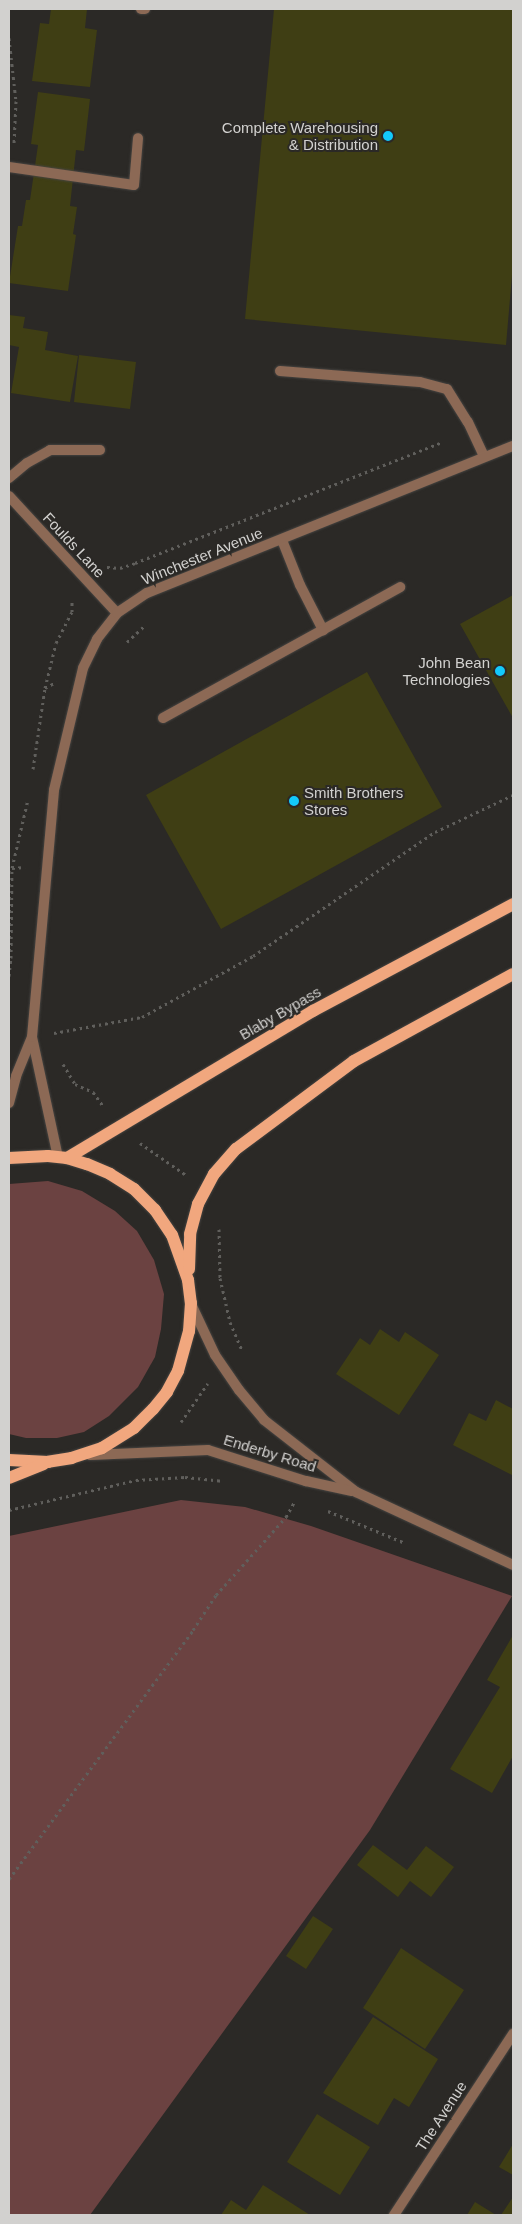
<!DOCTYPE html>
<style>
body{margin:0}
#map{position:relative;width:522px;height:2224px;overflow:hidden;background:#2b2926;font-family:Arial,sans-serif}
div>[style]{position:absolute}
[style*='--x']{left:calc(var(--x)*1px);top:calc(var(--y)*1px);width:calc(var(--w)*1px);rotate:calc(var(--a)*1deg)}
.green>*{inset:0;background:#6b4241}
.building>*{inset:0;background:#3f3e14}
.path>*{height:3px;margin-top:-1.5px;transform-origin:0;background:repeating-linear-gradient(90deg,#605f5c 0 2.5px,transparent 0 6.5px)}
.roads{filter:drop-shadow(0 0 1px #464441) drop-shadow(0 0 1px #464441)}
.service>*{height:10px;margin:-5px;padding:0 5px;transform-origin:5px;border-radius:5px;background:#8c6955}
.minor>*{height:10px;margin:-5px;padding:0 5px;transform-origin:5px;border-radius:5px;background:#8c6955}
.primary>*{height:12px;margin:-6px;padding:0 6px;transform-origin:6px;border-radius:6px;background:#f1a77e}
.dots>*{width:14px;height:14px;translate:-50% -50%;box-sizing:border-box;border:2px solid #2b2926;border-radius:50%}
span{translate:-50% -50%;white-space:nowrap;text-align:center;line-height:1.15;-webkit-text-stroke:4px #2b2926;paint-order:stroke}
.poi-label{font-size:15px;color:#d2d1cf}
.right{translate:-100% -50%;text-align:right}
.left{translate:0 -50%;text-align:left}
.street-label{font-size:15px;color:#d2d1cf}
.frame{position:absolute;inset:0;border:10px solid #d2d1cf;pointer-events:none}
</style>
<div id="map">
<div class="green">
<i style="clip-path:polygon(48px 1181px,82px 1191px,115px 1211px,137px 1231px,154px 1260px,164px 1294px,161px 1329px,155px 1357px,138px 1387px,109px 1416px,84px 1432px,57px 1438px,26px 1438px,9px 1434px,9px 1184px)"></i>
<i style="clip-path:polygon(181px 1500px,245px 1507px,311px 1526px,512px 1596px,370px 1830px,90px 2215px,9px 2215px,9px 1536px)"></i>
</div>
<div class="building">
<i style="clip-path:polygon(51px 9px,87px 9px,85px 28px,97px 30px,90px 87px,32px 81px,40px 23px,49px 24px)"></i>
<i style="clip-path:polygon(274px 9px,513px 9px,513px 264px,506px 345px,245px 319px)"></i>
<i style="clip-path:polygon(38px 92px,90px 99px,84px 151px,76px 150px,70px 206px,77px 207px,73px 234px,76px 235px,68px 291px,9px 283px,18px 226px,22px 226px,26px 200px,30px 200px,38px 145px,31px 144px)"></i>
<i style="clip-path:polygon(9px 315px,25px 317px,23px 328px,48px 332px,45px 350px,78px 356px,70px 402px,11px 393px,19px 347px,9px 345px)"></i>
<i style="clip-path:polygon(79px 355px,136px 362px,130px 409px,74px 402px)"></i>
<i style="clip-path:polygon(513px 595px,513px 718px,460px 624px)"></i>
<i style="clip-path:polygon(367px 672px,442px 807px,221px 929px,146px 795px)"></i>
<i style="clip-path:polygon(380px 1329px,399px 1342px,405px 1332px,439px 1355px,399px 1415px,336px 1374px,360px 1338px,370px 1345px)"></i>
<i style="clip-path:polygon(496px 1400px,513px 1409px,512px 1475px,453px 1445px,469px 1413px,486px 1421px)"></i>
<i style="clip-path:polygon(513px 1635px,513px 1756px,492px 1793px,450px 1769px,500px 1687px,487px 1680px)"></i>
<i style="clip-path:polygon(373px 1845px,407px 1870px,426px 1846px,454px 1867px,431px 1897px,410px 1881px,398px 1897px,357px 1865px)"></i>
<i style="clip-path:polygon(313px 1916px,333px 1929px,306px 1969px,286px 1956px)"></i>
<i style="clip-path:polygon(401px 1948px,464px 1990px,425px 2049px,363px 2008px)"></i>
<i style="clip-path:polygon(373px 2017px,438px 2059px,409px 2107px,394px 2098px,378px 2125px,323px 2093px)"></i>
<i style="clip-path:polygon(317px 2114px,370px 2147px,340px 2195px,287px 2162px)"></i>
<i style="clip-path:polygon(513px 2144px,513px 2175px,499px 2167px)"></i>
<i style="clip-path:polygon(263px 2185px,310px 2215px,221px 2215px,231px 2200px,246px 2210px)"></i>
<i style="clip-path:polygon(513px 2197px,513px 2215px,501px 2215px)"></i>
<i style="clip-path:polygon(475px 2202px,496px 2215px,467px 2215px)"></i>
</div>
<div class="path">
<i style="--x:9;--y:38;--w:63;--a:83.7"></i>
<i style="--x:16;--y:101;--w:43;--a:92.7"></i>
<i style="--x:107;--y:567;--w:13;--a:4"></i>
<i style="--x:120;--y:568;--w:16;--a:-18"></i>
<i style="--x:135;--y:563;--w:330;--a:-21.5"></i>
<i style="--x:127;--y:642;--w:23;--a:-43"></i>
<i style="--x:45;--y:688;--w:46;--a:-76.3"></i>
<i style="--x:56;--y:643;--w:35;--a:-63"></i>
<i style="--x:72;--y:612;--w:12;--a:-90"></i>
<i style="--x:33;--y:769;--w:82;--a:-81.6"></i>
<i style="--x:45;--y:688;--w:13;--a:-29"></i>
<i style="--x:12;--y:868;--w:13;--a:-4"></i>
<i style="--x:9;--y:976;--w:18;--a:-84"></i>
<i style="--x:11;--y:958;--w:90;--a:-89.4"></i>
<i style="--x:12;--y:868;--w:71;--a:-76.9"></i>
<i style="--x:54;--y:1033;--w:89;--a:-10.3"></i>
<i style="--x:142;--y:1017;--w:127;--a:-28.8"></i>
<i style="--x:253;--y:956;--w:220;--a:-34.3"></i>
<i style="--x:435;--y:832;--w:86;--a:-25.4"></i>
<i style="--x:63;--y:1064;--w:23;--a:59"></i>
<i style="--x:75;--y:1084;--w:20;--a:24"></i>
<i style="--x:93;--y:1092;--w:19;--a:54"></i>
<i style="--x:140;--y:1143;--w:56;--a:34.8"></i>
<i style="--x:219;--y:1229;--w:49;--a:88.8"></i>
<i style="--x:220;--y:1278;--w:45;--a:77.2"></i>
<i style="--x:230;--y:1322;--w:30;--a:67"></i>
<i style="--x:181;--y:1422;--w:47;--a:-55.3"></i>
<i style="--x:9;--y:1510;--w:130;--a:-13.3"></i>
<i style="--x:136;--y:1480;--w:49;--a:-3.5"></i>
<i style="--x:185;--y:1477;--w:39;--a:6"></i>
<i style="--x:328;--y:1511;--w:81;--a:22.5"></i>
<i style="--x:9;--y:1879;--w:310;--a:-53.5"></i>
<i style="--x:193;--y:1630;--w:42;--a:-56.7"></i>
<i style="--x:216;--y:1595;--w:105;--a:-48.1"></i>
<i style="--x:286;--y:1517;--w:18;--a:-61"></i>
</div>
<div class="roads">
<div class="service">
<i style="--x:141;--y:9;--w:4;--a:0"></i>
<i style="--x:9;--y:167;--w:126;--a:8.2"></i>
<i style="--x:134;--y:185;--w:47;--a:-85.1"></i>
<i style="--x:280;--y:371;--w:140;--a:4.5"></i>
<i style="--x:420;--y:382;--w:28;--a:15"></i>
<i style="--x:447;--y:389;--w:39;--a:58"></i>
<i style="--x:468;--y:422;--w:38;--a:65"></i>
<i style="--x:9;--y:478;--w:23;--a:-40"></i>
<i style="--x:27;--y:463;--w:26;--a:-29"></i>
<i style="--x:50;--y:450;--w:50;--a:0"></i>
<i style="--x:282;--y:540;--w:48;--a:68.2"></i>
<i style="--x:300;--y:585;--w:51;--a:62.9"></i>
<i style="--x:163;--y:718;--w:271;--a:-28.9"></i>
</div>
<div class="minor">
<i style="--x:9;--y:496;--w:159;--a:47.3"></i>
<i style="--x:32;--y:1037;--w:123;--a:77.8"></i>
<i style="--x:9;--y:1103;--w:28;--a:-75"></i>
<i style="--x:16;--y:1076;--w:42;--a:-67.7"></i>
<i style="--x:32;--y:1037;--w:248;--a:-84.9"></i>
<i style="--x:54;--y:790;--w:125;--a:-76.6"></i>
<i style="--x:83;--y:668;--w:32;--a:-64"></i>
<i style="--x:97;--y:639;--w:33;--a:-52"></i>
<i style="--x:117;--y:613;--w:36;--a:-34"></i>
<i style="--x:147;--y:593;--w:394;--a:-21.9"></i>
<i style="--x:191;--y:1304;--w:56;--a:64.8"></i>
<i style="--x:215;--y:1355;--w:42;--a:55.6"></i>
<i style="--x:239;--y:1390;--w:39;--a:50"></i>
<i style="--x:264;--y:1420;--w:117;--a:38"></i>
<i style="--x:356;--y:1492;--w:173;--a:24.9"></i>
<i style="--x:90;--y:1455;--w:118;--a:-2.4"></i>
<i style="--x:208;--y:1450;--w:103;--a:17.6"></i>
<i style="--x:306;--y:1481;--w:47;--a:12.3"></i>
<i style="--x:394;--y:2215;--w:217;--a:-56.7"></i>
</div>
<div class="primary">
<i style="--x:9;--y:1158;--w:39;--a:-3"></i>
<i style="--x:48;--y:1156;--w:19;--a:6"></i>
<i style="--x:67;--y:1158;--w:21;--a:17"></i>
<i style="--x:87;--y:1164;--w:25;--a:23"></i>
<i style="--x:110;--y:1174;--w:28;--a:32"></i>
<i style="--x:134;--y:1189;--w:30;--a:45"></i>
<i style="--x:155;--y:1210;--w:30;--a:56"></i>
<i style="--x:172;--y:1235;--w:48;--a:70.4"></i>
<i style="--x:188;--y:1280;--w:23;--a:83"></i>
<i style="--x:191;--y:1303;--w:28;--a:94"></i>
<i style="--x:189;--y:1331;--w:41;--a:105.4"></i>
<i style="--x:178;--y:1371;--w:24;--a:118"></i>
<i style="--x:167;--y:1392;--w:22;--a:129"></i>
<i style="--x:153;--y:1409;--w:27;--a:135"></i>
<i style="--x:134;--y:1428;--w:38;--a:148"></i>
<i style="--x:102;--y:1448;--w:32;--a:162"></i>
<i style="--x:72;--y:1458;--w:24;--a:171"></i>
<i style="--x:48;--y:1462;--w:39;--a:-177"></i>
<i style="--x:67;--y:1158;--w:287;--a:-30.9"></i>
<i style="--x:313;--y:1011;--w:227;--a:-28.1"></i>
<i style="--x:189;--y:1269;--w:35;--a:-88"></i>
<i style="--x:190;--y:1234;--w:31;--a:-75"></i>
<i style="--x:198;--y:1204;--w:34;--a:-62"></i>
<i style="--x:214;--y:1174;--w:33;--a:-49"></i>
<i style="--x:236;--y:1149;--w:147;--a:-36.7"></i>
<i style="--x:354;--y:1061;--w:181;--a:-28.7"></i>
<i style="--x:9;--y:1478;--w:37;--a:-22"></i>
</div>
</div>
<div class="dots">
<i style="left:388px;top:136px;background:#13cafb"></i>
<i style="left:500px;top:671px;background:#13cafb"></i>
<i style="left:294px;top:801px;background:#13cafb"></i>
</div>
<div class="poi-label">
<span class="right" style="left:378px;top:136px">Complete Warehousing<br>&amp; Distribution</span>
<span class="right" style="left:490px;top:671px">John Bean<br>Technologies</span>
<span class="left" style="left:304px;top:801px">Smith Brothers<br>Stores</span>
</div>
<div class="street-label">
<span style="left:74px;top:545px;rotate:47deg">Foulds Lane</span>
<span style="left:202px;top:556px;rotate:-22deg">Winchester Avenue</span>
<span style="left:280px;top:1013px;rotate:-30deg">Blaby Bypass</span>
<span style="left:270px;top:1453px;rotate:17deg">Enderby Road</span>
<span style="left:441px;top:2116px;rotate:-57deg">The Avenue</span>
</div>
<div class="frame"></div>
</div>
